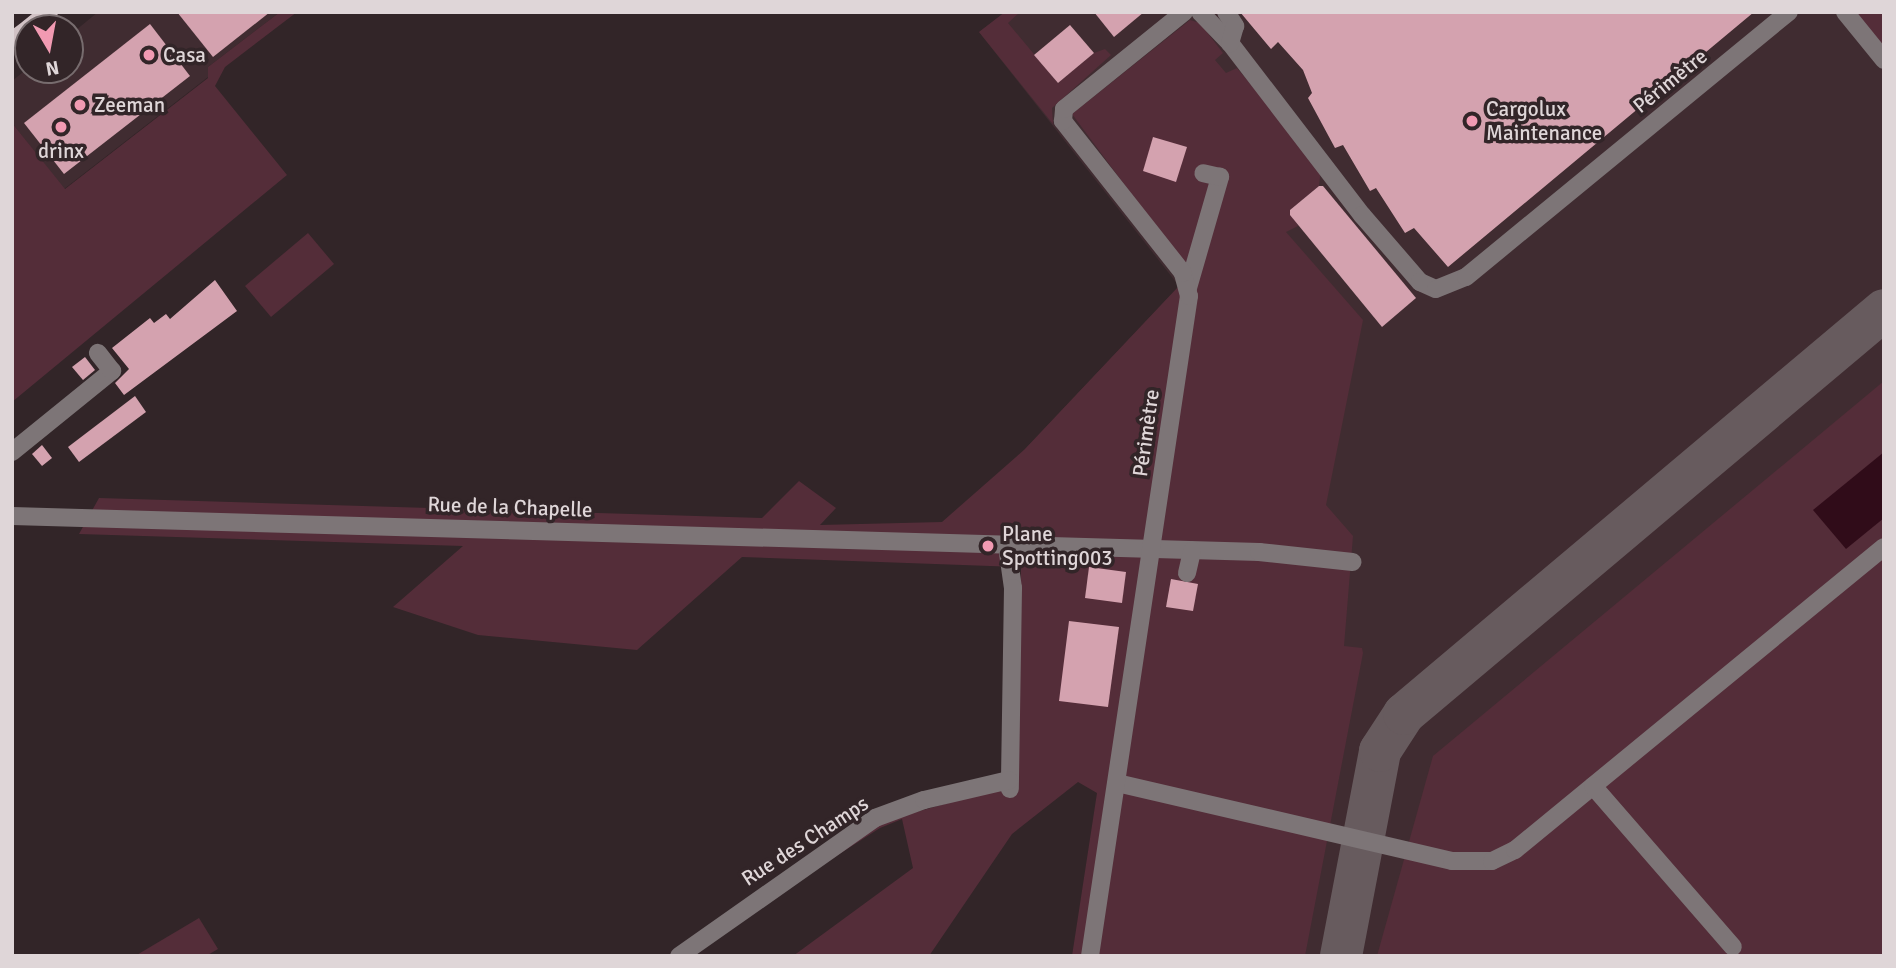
<!DOCTYPE html>
<meta charset="utf-8">
<style>
body{margin:0}
#map{position:relative;width:1896px;height:968px;overflow:hidden;background:#322528;font-family:Signika,sans-serif}
div>[style]{position:absolute}
[style*='--x']{left:calc(var(--x)*1px);top:calc(var(--y)*1px);width:calc(var(--w)*1px);rotate:calc(var(--a)*1deg)}
.built>*{inset:0;background:#402c31}
.green>*{inset:0;background:#542d39}
.water>*{inset:0;background:#300c19}
.taxiway>*{height:42px;margin:-21px;padding:0 21px;transform-origin:21px;border-radius:21px;background:#675b5e}
.building>*{inset:0;background:#d4a2af}
.minor>*{height:18px;margin:-9px;padding:0 9px;transform-origin:9px;border-radius:9px;background:#7d7577}
.major>*{height:18px;margin:-9px;padding:0 9px;transform-origin:9px;border-radius:9px;background:#d1c2c5}
.dots>*{width:19px;height:19px;translate:-50% -50%;box-sizing:border-box;border:4px solid #322528;border-radius:50%}
span{translate:-50% -50%;white-space:nowrap;text-align:center;line-height:1.15;-webkit-text-stroke:7px #322528;paint-order:stroke}
.poi-label{font-size:21px;color:#dfd6d8}
.left{translate:0 -50%;text-align:left}
.street-label{font-size:21px;color:#dfd6d8}
.frame{position:absolute;inset:0;border:14px solid #dfd6d8;pointer-events:none}
.north{position:absolute;left:14px;top:14px;width:70px;height:70px;box-sizing:border-box;background:#322528;border:2px solid #776c6e;border-radius:50%;rotate:170deg;font-size:19px;font-weight:700;line-height:28px;text-align:center;color:#dfd6d8}
.north::after{content:'';display:block;margin:auto;width:24px;height:32px;background:#f19ab2;clip-path:polygon(50% 0,100% 100%,50% 72%,0 100%)}
</style>
<div id="map">
<div class="built">
<i style="clip-path:polygon(98px 12px,280px 12px,208px 67px,208px 77px,64px 189px,12px 123px,12px 81px,28px 68px,70px 70px,70px 35px)"></i>
<i style="clip-path:polygon(1005px 12px,1884px 12px,1884px 956px,1080px 956px,1107px 780px,1025px 449px,1179px 286px,979px 32px)"></i>
</div>
<div class="green">
<i style="clip-path:polygon(280px 12px,297px 12px,225px 67px,215px 86px,287px 175px,12px 402px,12px 123px,65px 189px,208px 78px,208px 67px)"></i>
<i style="clip-path:polygon(1005px 12px,1020px 12px,1008px 23px,1058px 83px,1094px 53px,1105px 49px,1111px 55px,1052px 108px,1053px 124px,979px 32px)"></i>
<i style="clip-path:polygon(1854px 12px,1884px 12px,1884px 49px)"></i>
<i style="clip-path:polygon(1190px 20px,1200px 23px,1223px 53px,1215px 60px,1226px 73px,1237px 68px,1321px 168px,1319px 186px,1290px 210px,1298px 226px,1286px 232px,1363px 320px,1326px 505px,1353px 536px,1344px 646px,1362px 648px,1363px 653px,1305px 956px,1072px 956px,1097px 793px,1078px 782px,1012px 834px,929px 956px,793px 956px,913px 868px,902px 819px,880px 828px,794px 883px,876px 823px,992px 791px,1016px 765px,1021px 567px,742px 557px,637px 650px,478px 635px,393px 607px,463px 546px,79px 534px,99px 498px,762px 518px,799px 481px,836px 508px,820px 525px,942px 522px,1025px 449px,1179px 286px,1196px 281px,1072px 114px)"></i>
<i style="clip-path:polygon(308px 233px,334px 264px,271px 317px,245px 286px)"></i>
<i style="clip-path:polygon(1884px 381px,1884px 956px,1377px 956px,1433px 756px)"></i>
<i style="clip-path:polygon(199px 918px,218px 949px,206px 956px,135px 956px)"></i>
</div>
<div class="water">
<i style="clip-path:polygon(1884px 452px,1884px 518px,1846px 549px,1813px 510px)"></i>
</div>
<div class="taxiway">
<i style="--x:1341;--y:956;--w:209;--a:-79.2"></i>
<i style="--x:1380;--y:751;--w:44;--a:-57"></i>
<i style="--x:1404;--y:714;--w:627;--a:-40.09"></i>
</div>
<div class="building">
<i style="clip-path:polygon(177px 12px,270px 12px,213px 57px)"></i>
<i style="clip-path:polygon(1094px 12px,1144px 12px,1114px 37px)"></i>
<i style="clip-path:polygon(1240px 12px,1754px 12px,1448px 267px,1414px 228px,1405px 233px,1376px 188px,1370px 191px,1343px 145px,1335px 148px,1308px 98px,1312px 93px,1303px 70px,1278px 42px,1271px 49px)"></i>
<i style="clip-path:polygon(150px 24px,190px 76px,64px 174px,24px 123px)"></i>
<i style="clip-path:polygon(1070px 25px,1094px 53px,1058px 83px,1034px 55px)"></i>
<i style="clip-path:polygon(1153px 137px,1187px 147px,1176px 182px,1143px 171px)"></i>
<i style="clip-path:polygon(1319px 186px,1323px 186px,1416px 298px,1382px 327px,1290px 215px,1290px 210px)"></i>
<i style="clip-path:polygon(215px 280px,237px 311px,124px 395px,115px 383px,129px 369px,112px 348px,150px 318px,154px 323px,166px 314px,170px 319px)"></i>
<i style="clip-path:polygon(85px 357px,95px 370px,83px 380px,72px 367px)"></i>
<i style="clip-path:polygon(135px 396px,146px 412px,79px 462px,68px 447px)"></i>
<i style="clip-path:polygon(42px 445px,52px 458px,42px 466px,32px 454px)"></i>
<i style="clip-path:polygon(1089px 567px,1126px 572px,1122px 603px,1085px 598px)"></i>
<i style="clip-path:polygon(1171px 579px,1198px 584px,1193px 611px,1166px 607px)"></i>
<i style="clip-path:polygon(1069px 621px,1119px 627px,1108px 707px,1059px 701px)"></i>
</div>
<div class="minor">
<i style="--x:1200;--y:12;--w:43;--a:45.9"></i>
<i style="--x:1230;--y:43;--w:217;--a:52.5"></i>
<i style="--x:1362;--y:215;--w:89;--a:49.1"></i>
<i style="--x:1420;--y:282;--w:17;--a:24"></i>
<i style="--x:1436;--y:289;--w:32;--a:-22"></i>
<i style="--x:1466;--y:277;--w:418;--a:-39.4"></i>
<i style="--x:1226;--y:12;--w:17;--a:57"></i>
<i style="--x:1235;--y:26;--w:18;--a:106"></i>
<i style="--x:1845;--y:12;--w:62;--a:50.9"></i>
<i style="--x:1188;--y:288;--w:116;--a:-73.9"></i>
<i style="--x:1220;--y:177;--w:17;--a:-167"></i>
<i style="--x:12;--y:452;--w:129;--a:-39"></i>
<i style="--x:112;--y:371;--w:23;--a:-128"></i>
<i style="--x:12;--y:516;--w:1248;--a:1.65"></i>
<i style="--x:1259;--y:552;--w:94;--a:6.1"></i>
<i style="--x:1007;--y:546;--w:42;--a:81.9"></i>
<i style="--x:1013;--y:588;--w:201;--a:90.9"></i>
<i style="--x:1187;--y:573;--w:23;--a:-77"></i>
<i style="--x:1117;--y:783;--w:344;--a:13.1"></i>
<i style="--x:1452;--y:861;--w:40;--a:0"></i>
<i style="--x:1492;--y:861;--w:25;--a:-26"></i>
<i style="--x:1515;--y:850;--w:477;--a:-39.4"></i>
<i style="--x:1593;--y:786;--w:213;--a:49"></i>
<i style="--x:679;--y:956;--w:240;--a:-35.1"></i>
<i style="--x:875;--y:818;--w:52;--a:-20.2"></i>
<i style="--x:924;--y:800;--w:87;--a:-13.2"></i>
<i style="--x:1090;--y:956;--w:667;--a:-81.47"></i>
<i style="--x:1189;--y:296;--w:24;--a:-105"></i>
<i style="--x:1183;--y:273;--w:194;--a:-128.3"></i>
<i style="--x:1063;--y:121;--w:12;--a:-85"></i>
<i style="--x:1064;--y:109;--w:154;--a:-38.9"></i>
</div>
<div class="major">
<i style="--x:29;--y:28;--w:26;--a:-39"></i>
<i style="--x:12;--y:41;--w:20;--a:-37"></i>
</div>
<div class="dots">
<i style="left:149px;top:55px;background:#f19ab2"></i>
<i style="left:80px;top:105px;background:#f19ab2"></i>
<i style="left:1472px;top:121px;background:#f19ab2"></i>
<i style="left:61px;top:127px;background:#f19ab2"></i>
<i style="left:988px;top:546px;background:#f19ab2"></i>
</div>
<div class="poi-label">
<span class="left" style="left:163px;top:55px">Casa</span>
<span class="left" style="left:94px;top:105px">Zeeman</span>
<span class="left" style="left:1486px;top:121px">Cargolux<br>Maintenance</span>
<span style="left:61px;top:151px">drinx</span>
<span class="left" style="left:1002px;top:546px">Plane<br>Spotting003</span>
</div>
<div class="street-label">
<span style="left:1670px;top:81px;rotate:-39deg">Périmètre</span>
<span style="left:1146px;top:433px;rotate:-82deg">Périmètre</span>
<span style="left:510px;top:507px;rotate:2deg">Rue de la Chapelle</span>
<span style="left:805px;top:841px;rotate:-33deg">Rue des Champs</span>
</div>
<div class="frame"></div>
<div class="north">N</div>
</div>
